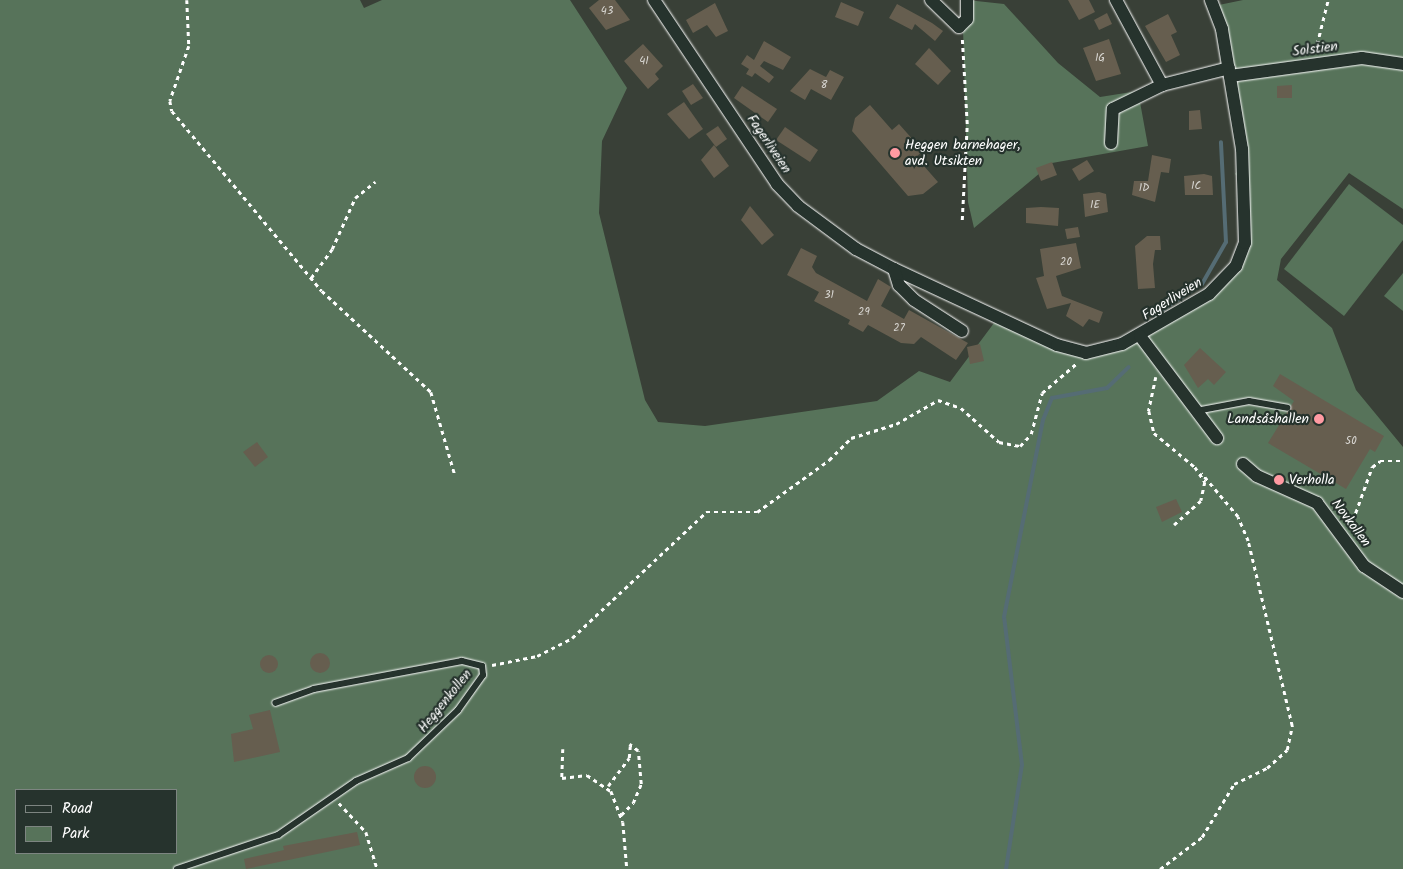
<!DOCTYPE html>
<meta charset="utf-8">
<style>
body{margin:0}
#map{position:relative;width:1403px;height:869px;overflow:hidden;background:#394037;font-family:Kalam,sans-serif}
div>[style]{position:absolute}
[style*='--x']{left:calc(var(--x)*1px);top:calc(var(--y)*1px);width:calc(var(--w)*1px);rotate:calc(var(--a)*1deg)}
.green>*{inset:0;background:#57735a}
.stream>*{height:4px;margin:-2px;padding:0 2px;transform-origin:2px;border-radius:2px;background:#556c74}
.building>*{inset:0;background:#665e4f}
.round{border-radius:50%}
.path>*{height:2.5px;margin-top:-1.25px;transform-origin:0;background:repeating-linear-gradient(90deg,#fff 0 4px,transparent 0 8px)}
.roads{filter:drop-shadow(0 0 1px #fff) drop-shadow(0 0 1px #fff)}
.service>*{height:6px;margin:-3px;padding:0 3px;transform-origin:3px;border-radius:3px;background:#26332d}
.minor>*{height:12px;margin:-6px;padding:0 6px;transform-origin:6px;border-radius:6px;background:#26332d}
.dots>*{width:14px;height:14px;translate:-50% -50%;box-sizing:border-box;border:2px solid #26332d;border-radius:50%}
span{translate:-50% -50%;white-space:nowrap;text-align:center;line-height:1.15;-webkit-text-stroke:4.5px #26332d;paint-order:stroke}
.number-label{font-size:11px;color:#d9d7d3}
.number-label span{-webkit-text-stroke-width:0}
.street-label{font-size:14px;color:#fff}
.poi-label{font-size:14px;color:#fff}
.left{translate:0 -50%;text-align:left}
.right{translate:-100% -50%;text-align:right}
.legend{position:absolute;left:15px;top:789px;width:162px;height:65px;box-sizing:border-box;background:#26332d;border:1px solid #7d8581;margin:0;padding:6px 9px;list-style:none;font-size:15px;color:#fff}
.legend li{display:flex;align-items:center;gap:10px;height:25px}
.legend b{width:25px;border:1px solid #7d8581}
</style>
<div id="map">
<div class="green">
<i style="clip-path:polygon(evenodd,0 0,360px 0,364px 8px,382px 0,570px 0,627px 88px,602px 141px,599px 213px,645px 400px,658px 422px,705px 426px,877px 401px,919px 371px,950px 382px,997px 319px,1089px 355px,1194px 306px,1237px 263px,1245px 233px,1242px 180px,1235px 174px,1241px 166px,1214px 6px,1243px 0,1403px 0,1403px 209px,1349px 173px,1281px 259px,1277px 280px,1332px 328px,1356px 390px,1403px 447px,1403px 869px,0 869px,0 0,16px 790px,176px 790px,176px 853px,16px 853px,16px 790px)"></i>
<i style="clip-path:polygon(967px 0,1004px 4px,1058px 63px,1100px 97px,1138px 91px,1148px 146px,1052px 163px,974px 228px,968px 202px,963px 28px)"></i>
<i style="clip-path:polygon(1349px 184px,1403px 225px,1403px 240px,1344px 316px,1284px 269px)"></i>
<i style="clip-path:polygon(1403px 273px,1403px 311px,1384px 296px)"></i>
</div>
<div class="stream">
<i style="--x:1154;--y:315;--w:57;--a:-32.9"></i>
<i style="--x:1202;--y:284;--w:48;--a:-60.3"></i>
<i style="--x:1226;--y:242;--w:100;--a:-92.9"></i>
<i style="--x:1006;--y:869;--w:105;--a:-81.3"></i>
<i style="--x:1022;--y:765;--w:149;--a:-96.9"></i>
<i style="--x:1004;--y:617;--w:201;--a:-78.8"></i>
<i style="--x:1043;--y:420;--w:24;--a:-68"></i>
<i style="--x:1052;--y:398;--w:56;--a:-10.3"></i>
<i style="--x:1107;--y:388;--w:30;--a:-44"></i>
</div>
<div class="building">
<i style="clip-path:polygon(599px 0,615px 0,630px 20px,606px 30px,589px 8px)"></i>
<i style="clip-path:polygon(1068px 0,1089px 0,1095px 12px,1079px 20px)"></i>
<i style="clip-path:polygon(841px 2px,864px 12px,858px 26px,835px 17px)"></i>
<i style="clip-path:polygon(715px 3px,728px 31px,716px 37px,707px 25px,693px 33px,686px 20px)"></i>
<i style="clip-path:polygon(897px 4px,932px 23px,943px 31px,935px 41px,915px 24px,912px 30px,889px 18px)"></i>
<i style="clip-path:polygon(1107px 13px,1112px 24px,1099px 30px,1094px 20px)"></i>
<i style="clip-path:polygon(1168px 14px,1177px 32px,1171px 35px,1180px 55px,1166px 62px,1145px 26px)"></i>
<i style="clip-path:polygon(1109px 39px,1121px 74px,1096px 81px,1083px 48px)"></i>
<i style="clip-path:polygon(764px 41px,791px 57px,783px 70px,764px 61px,760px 66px,774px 77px,769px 83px,755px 73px,752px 77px,746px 74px,749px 69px,741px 64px,747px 55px,754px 60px)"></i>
<i style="clip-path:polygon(643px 44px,663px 66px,655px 74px,659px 79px,648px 89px,624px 61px)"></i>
<i style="clip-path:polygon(929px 48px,951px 71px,938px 85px,915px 64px)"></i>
<i style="clip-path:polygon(810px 69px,826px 77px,830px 70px,844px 77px,831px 100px,811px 89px,805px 100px,790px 91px)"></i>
<i style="clip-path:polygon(693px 84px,703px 98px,691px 105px,682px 91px)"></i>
<i style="clip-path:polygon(1292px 85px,1292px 98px,1277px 98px,1277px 86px)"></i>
<i style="clip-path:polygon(742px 86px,777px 109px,768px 122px,734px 98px)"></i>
<i style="clip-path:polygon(684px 102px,703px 129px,689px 139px,667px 114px)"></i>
<i style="clip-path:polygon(870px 105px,892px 130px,899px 124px,923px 151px,916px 157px,938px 182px,923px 194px,908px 196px,852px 131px,855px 118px)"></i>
<i style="clip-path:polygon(1200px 110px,1202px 129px,1189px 130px,1189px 111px)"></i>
<i style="clip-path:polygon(718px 126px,727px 139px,716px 147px,706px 134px)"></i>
<i style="clip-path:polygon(785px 127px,818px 150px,810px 162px,776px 140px)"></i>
<i style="clip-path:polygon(714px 145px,729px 166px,714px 178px,701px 160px)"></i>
<i style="clip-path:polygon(1152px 155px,1171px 159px,1169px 173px,1161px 172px,1155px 202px,1132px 195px,1134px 181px,1148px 181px)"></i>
<i style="clip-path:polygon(1087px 160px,1094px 171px,1079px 181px,1072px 169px)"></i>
<i style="clip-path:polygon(1052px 162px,1057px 175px,1041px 181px,1036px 168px)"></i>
<i style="clip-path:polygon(1204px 174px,1212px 176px,1213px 195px,1185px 195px,1184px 176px)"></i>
<i style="clip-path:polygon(1099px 192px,1106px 194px,1108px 212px,1085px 217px,1083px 194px)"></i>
<i style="clip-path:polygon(750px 206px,774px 235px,762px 245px,741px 220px)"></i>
<i style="clip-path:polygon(1041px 207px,1059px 208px,1058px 226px,1026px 223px,1026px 208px)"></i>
<i style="clip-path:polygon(1078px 227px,1080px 237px,1067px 239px,1065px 229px)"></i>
<i style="clip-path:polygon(1147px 236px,1160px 236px,1161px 250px,1155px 250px,1153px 264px,1155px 288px,1138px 289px,1135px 246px)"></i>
<i style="clip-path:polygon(1076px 243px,1081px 268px,1056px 276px,1062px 296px,1103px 312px,1099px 323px,1089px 319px,1083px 327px,1066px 316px,1071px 303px,1047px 309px,1036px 278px,1044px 276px,1040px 249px)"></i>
<i style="clip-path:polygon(801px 248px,817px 256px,812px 267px,816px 273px,867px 301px,878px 279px,891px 287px,881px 306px,904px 319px,909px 310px,968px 343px,956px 360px,921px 337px,914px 344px,901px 343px,868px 325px,863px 332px,848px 324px,850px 320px,814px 301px,819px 292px,787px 275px)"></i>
<i style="clip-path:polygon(980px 344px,984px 361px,970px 364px,967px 347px)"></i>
<i style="clip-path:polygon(1200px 348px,1226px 372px,1214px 385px,1208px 379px,1198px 388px,1184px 365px)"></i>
<i style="clip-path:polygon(1280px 374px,1384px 436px,1375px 452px,1370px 449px,1346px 489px,1268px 443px,1294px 401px,1273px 386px)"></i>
<i style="clip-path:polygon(257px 442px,268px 457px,255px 467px,243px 452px)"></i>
<i style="clip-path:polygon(1176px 499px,1182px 512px,1162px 522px,1156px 507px)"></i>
<i class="round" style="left:310px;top:653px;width:20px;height:20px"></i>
<i class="round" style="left:260px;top:655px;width:18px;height:18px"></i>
<i style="clip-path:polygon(270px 710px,280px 752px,234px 762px,231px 734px,253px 729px,249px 715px)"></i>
<i class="round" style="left:414px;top:766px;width:22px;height:22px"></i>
<i style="clip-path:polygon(357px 832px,360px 845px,246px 869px,244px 859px,284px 850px,283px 846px)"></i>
</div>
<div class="path">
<i style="--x:187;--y:0;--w:46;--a:87.5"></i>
<i style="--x:189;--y:46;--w:58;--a:109.1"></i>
<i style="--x:170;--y:101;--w:10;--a:79"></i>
<i style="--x:172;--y:111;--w:234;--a:50.2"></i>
<i style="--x:322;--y:291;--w:149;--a:42.8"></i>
<i style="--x:431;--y:392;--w:86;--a:73.9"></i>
<i style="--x:1315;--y:52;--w:54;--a:-76"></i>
<i style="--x:962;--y:220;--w:96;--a:-87"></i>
<i style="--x:967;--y:124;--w:86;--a:-93.3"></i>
<i style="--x:311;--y:278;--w:36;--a:-54"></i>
<i style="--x:332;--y:249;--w:56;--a:-65.7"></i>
<i style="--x:355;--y:198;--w:26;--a:-39"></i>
<i style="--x:1156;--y:377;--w:35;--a:102"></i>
<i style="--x:1149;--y:411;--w:23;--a:77"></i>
<i style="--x:1154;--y:433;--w:53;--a:39.7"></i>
<i style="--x:1195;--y:467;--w:18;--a:56"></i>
<i style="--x:1205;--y:482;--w:19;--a:102"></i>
<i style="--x:1201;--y:501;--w:36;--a:138"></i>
<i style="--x:1350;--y:528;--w:65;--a:-70.2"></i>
<i style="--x:1372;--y:467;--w:10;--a:-37"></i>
<i style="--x:1380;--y:461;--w:23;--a:0"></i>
<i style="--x:492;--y:665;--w:46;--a:-11.3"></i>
<i style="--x:537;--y:656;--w:39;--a:-27"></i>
<i style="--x:572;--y:638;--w:184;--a:-43.2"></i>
<i style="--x:706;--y:512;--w:51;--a:0"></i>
<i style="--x:757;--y:512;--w:89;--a:-35.8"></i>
<i style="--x:829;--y:460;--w:31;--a:-45"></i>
<i style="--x:851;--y:438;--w:47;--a:-17.3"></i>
<i style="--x:896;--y:424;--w:48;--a:-29.7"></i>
<i style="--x:938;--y:400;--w:24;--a:19"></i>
<i style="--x:961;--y:408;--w:51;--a:41.8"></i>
<i style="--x:999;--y:442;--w:21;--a:11"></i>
<i style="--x:1020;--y:446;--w:16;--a:-47"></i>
<i style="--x:1031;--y:434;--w:42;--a:-75"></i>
<i style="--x:1042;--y:393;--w:46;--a:-40.6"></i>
<i style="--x:563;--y:749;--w:29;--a:92"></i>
<i style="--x:562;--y:778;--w:25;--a:-7"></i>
<i style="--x:587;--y:775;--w:29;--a:34"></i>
<i style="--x:611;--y:791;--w:33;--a:69"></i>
<i style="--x:623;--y:822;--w:47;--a:85.1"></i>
<i style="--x:608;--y:786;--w:35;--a:-53"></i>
<i style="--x:629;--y:758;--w:12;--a:-85"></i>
<i style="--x:339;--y:803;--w:40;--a:47"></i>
<i style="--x:366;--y:832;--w:39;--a:73"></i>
<i style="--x:621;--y:815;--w:17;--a:-45"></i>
<i style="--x:633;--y:803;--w:21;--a:-67"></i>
<i style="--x:641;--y:784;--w:33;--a:-95"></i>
<i style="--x:638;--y:751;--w:11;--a:-142"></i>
<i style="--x:1160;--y:869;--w:53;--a:-37.3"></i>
<i style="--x:1202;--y:837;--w:62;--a:-58.9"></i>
<i style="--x:1234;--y:784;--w:37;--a:-26"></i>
<i style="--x:1267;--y:768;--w:27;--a:-42"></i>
<i style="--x:1287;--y:750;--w:25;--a:-78"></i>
<i style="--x:1292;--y:726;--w:190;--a:-103.4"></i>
<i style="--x:1248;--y:541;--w:26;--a:-113"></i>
<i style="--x:1238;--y:517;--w:57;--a:-130.1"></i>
</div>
<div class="roads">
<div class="service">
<i style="--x:1196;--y:411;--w:54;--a:-10.7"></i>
<i style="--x:1249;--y:401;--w:39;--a:10"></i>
<i style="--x:177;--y:869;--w:107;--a:-18.6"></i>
<i style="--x:278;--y:835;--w:95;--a:-34.7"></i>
<i style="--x:356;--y:781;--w:57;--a:-23.9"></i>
<i style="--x:408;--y:758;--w:69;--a:-43.8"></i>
<i style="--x:458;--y:710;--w:43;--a:-54.5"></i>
<i style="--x:483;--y:675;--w:9;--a:-96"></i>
<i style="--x:482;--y:666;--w:21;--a:-166"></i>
<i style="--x:462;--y:661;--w:151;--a:169.3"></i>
<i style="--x:314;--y:689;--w:41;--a:160.3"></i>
</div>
<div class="minor">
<i style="--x:654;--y:0;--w:221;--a:56.2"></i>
<i style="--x:777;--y:184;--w:30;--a:46"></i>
<i style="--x:798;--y:206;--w:72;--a:36.6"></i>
<i style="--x:856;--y:249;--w:43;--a:27.8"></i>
<i style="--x:894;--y:269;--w:180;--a:25"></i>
<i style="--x:1057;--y:345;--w:30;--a:15"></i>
<i style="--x:1086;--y:353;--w:37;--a:-14"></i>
<i style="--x:1122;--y:344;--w:100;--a:-29.9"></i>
<i style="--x:1209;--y:294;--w:39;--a:-46"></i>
<i style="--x:1236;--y:266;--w:25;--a:-69"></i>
<i style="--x:1245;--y:243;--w:94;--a:-91.8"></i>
<i style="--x:1242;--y:149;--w:122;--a:-99.5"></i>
<i style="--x:1222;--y:29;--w:31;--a:-111"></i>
<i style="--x:931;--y:0;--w:39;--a:44"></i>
<i style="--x:959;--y:27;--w:11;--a:-45"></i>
<i style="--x:967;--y:19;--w:19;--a:-90"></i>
<i style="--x:1116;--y:0;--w:97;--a:61.6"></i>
<i style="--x:1162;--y:85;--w:69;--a:-14.2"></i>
<i style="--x:1230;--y:76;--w:133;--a:-7.8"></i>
<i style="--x:1362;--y:58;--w:41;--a:8.3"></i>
<i style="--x:1111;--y:143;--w:34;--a:-87"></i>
<i style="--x:1113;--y:109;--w:55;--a:-26.1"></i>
<i style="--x:894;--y:269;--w:17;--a:73"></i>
<i style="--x:899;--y:285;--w:21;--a:45"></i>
<i style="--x:914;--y:300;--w:57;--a:32.9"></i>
<i style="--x:1140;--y:336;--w:128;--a:53"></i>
<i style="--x:1243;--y:464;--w:18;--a:41"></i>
<i style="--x:1257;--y:476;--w:66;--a:24.2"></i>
<i style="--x:1317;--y:503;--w:79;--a:53.3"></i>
<i style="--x:1364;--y:566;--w:47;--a:33.7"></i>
</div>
</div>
<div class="dots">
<i style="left:895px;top:153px;background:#ff9aa2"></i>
<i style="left:1319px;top:419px;background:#ff9aa2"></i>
<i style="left:1279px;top:480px;background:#ff9aa2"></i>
</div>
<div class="number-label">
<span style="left:607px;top:11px">43</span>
<span style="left:1100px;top:58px">1G</span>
<span style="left:644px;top:61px">41</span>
<span style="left:824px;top:85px">8</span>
<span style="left:1196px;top:186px">1C</span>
<span style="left:1144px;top:188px">1D</span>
<span style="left:1095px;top:205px">1E</span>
<span style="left:1066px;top:262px">20</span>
<span style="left:829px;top:295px">31</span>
<span style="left:864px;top:312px">29</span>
<span style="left:899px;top:328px">27</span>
<span style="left:1351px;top:441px">50</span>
</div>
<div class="street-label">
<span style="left:1315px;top:49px;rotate:-7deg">Solstien</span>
<span style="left:769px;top:144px;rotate:56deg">Fagerliveien</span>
<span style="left:1172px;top:299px;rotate:-32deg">Fagerliveien</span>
<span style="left:1351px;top:523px;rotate:53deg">Novkollen</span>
<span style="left:445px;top:701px;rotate:-51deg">Heggenkollen</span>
</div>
<div class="poi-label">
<span class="left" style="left:905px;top:153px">Heggen barnehager,<br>avd. Utsikten</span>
<span class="right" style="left:1309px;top:419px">Landsåshallen</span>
<span class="left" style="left:1289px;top:480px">Verholla</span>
</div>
<ul class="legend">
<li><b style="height:6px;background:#26332d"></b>Road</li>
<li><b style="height:14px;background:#57735a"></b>Park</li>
</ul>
</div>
